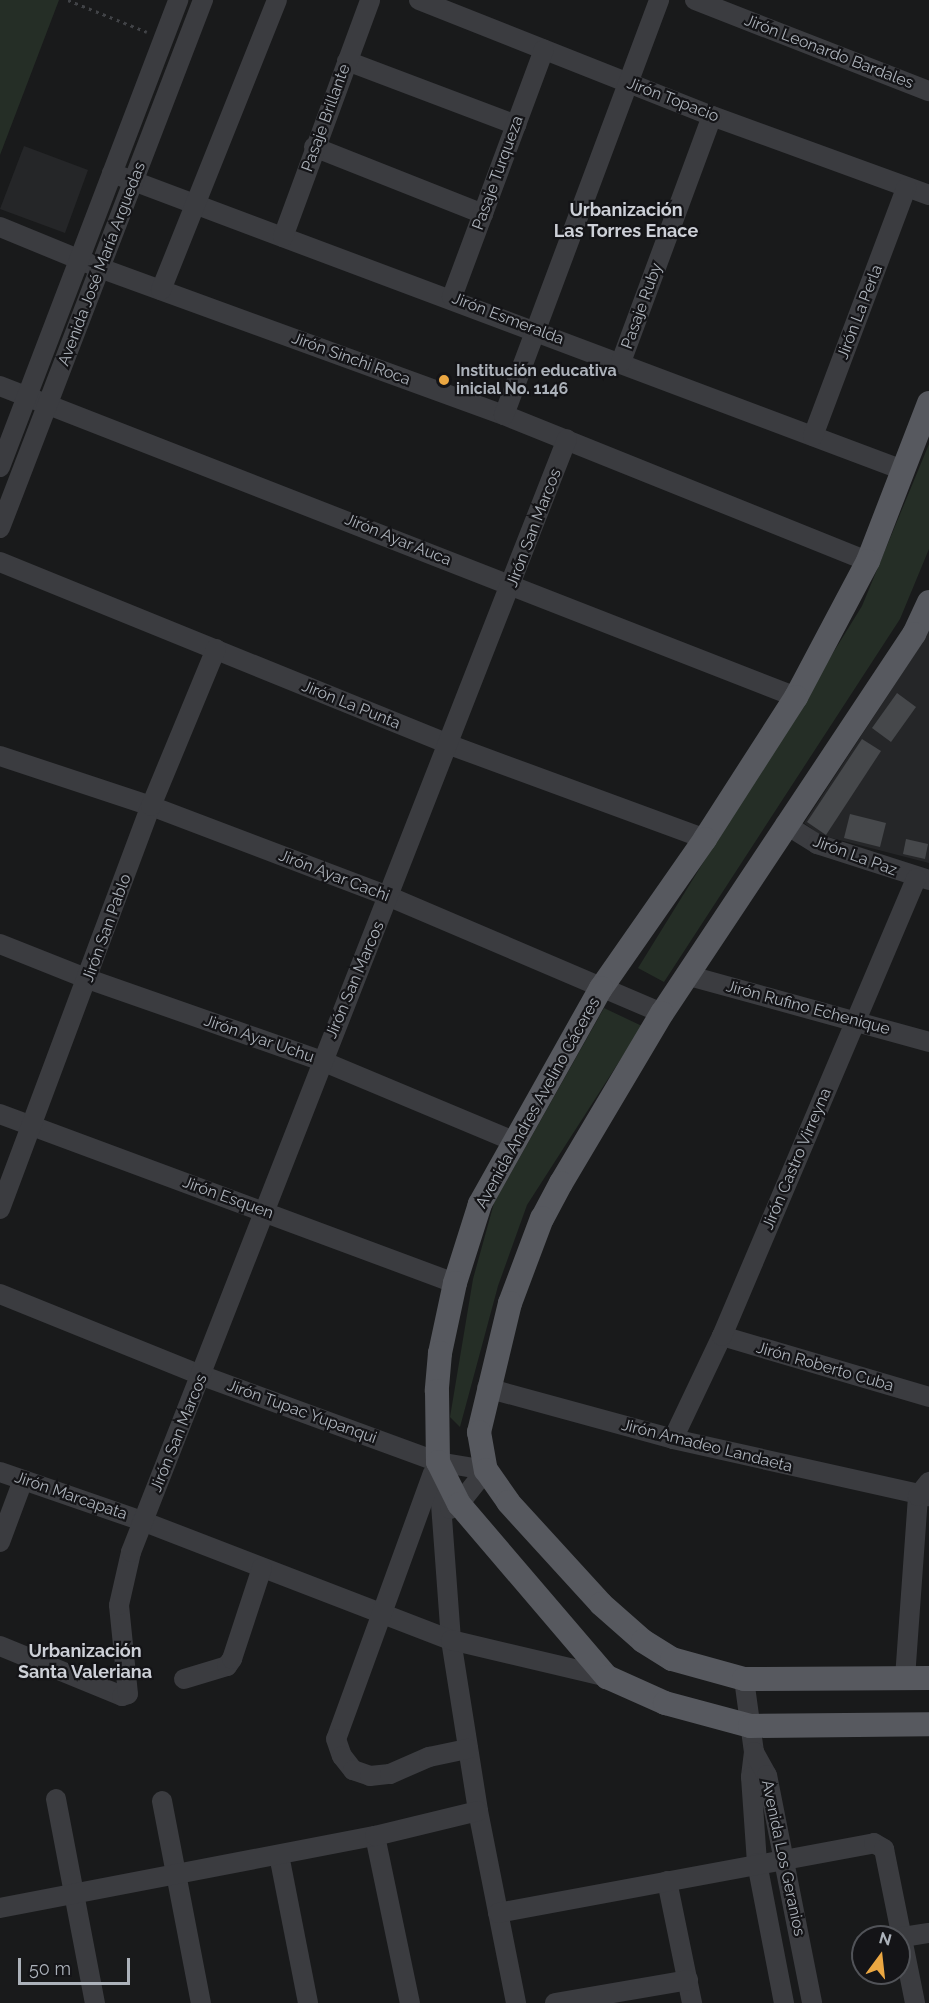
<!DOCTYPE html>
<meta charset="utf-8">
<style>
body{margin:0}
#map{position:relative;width:929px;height:2003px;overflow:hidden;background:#191a1b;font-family:Raleway,sans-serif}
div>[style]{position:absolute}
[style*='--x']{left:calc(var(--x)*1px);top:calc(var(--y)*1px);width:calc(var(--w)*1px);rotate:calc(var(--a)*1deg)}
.built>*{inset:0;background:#252628}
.green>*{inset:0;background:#252e26}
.building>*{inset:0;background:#46484b}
.path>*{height:3px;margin-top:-1.5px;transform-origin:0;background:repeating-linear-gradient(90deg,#414347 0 3px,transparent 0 7.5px)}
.minor>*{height:20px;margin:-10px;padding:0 10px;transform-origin:10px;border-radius:10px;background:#3b3c40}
.major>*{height:24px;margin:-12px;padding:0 12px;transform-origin:12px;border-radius:12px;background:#57595f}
.dots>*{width:16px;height:16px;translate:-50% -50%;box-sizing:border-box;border:3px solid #141417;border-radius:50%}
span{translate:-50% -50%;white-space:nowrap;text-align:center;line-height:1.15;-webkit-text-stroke:4.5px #141417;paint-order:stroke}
.street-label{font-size:16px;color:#acb2ba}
.poi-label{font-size:16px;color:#acb2ba;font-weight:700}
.left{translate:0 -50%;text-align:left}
.neighbourhood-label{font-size:18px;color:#cdd0d7;font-weight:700}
.north{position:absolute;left:851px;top:1925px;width:60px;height:60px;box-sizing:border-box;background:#141417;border:2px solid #515358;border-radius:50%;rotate:15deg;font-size:16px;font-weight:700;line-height:24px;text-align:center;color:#acb2ba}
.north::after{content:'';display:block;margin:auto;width:21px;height:27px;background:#eba742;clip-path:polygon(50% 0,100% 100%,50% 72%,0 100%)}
.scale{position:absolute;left:18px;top:1958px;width:112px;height:27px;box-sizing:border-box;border:3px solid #acb2ba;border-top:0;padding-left:8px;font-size:18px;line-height:21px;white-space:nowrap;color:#acb2ba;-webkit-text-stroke:4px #141417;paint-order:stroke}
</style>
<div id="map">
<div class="built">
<i style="clip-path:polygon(24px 146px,88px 170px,65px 233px,0 209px)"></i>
<i style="clip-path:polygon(929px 626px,929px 863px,820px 835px,804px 823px,922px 643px)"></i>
</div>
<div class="green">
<i style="clip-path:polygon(0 0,59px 0,0 155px)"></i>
<i style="clip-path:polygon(929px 444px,929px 549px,900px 619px,664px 982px,638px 968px,862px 606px)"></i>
<i style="clip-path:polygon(604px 1008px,642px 1026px,527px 1205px,498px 1286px,460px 1427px,450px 1417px,473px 1279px,494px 1203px)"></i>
</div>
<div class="building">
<i style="clip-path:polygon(897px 693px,916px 707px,891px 742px,872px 728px)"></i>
<i style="clip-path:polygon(862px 739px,881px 751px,826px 835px,807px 822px)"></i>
<i style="clip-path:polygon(850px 814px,886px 823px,880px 847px,844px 838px)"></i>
<i style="clip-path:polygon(906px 839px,928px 844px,925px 859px,903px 854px)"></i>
</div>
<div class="path">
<i style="--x:68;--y:0;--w:85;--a:22.1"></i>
</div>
<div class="minor">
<i style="--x:419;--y:0;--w:315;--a:21.6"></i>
<i style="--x:712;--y:116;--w:231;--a:20"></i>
<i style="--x:695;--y:0;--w:251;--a:21.3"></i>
<i style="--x:347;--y:61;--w:181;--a:20.7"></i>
<i style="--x:314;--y:147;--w:182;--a:21.6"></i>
<i style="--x:112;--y:173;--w:845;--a:20.58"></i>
<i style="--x:0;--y:227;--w:108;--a:22.3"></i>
<i style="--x:100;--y:268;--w:430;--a:20"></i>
<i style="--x:504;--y:415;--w:392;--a:21.9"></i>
<i style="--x:283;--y:237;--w:252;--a:-69.8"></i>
<i style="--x:161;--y:290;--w:312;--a:-68.2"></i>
<i style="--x:452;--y:297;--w:264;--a:-69.6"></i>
<i style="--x:621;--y:362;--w:262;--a:-69.7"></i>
<i style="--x:0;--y:386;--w:855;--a:21.34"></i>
<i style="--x:504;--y:415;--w:443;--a:-69.5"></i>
<i style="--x:813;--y:436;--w:265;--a:-69.4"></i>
<i style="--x:0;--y:467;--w:500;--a:-69.1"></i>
<i style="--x:0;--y:528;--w:566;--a:-68.97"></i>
<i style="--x:0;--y:562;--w:486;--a:22.1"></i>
<i style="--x:450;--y:745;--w:272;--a:20.2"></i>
<i style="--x:0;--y:756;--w:159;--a:18.3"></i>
<i style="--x:151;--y:806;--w:256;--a:20.8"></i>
<i style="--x:390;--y:897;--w:296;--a:23.1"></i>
<i style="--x:785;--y:824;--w:38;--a:32"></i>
<i style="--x:817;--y:844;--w:118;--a:17.8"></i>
<i style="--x:0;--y:944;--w:95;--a:21.7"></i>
<i style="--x:88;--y:979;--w:248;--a:19.3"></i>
<i style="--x:322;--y:1061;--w:210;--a:22.7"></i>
<i style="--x:686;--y:975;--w:252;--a:15.4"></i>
<i style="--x:0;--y:1114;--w:485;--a:20.4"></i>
<i style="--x:0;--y:1209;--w:430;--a:-69.5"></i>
<i style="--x:151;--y:806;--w:170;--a:-67.5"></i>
<i style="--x:0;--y:1294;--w:219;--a:22"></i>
<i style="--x:203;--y:1376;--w:250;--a:20.1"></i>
<i style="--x:438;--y:1462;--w:49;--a:9.5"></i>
<i style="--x:722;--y:1336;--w:216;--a:16.4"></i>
<i style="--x:487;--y:1388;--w:193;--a:15.3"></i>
<i style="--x:673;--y:1439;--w:262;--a:12.6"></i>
<i style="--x:673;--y:1439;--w:114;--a:-64.6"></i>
<i style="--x:722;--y:1336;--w:497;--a:-67"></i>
<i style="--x:438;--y:1463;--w:177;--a:85.8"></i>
<i style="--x:451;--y:1640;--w:173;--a:81"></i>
<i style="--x:478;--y:1811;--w:196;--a:78.8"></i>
<i style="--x:0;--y:1472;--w:150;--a:19"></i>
<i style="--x:142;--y:1521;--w:331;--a:21.1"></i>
<i style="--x:451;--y:1640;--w:160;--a:13.3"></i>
<i style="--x:433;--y:1473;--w:283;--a:110"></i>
<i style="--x:336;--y:1739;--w:18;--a:71"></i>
<i style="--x:342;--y:1756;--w:18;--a:52"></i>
<i style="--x:353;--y:1770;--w:18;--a:19"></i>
<i style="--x:370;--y:1776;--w:20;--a:-6"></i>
<i style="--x:390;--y:1774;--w:43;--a:-23.6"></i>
<i style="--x:429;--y:1757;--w:40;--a:-12"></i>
<i style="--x:450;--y:1509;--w:10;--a:-29"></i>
<i style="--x:459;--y:1504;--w:43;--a:-51.5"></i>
<i style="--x:0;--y:1542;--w:66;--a:-69.6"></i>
<i style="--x:0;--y:1646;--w:132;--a:22.3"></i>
<i style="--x:122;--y:1696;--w:6;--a:-18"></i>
<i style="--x:128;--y:1694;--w:89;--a:-95.8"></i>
<i style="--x:119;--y:1605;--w:54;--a:-77.2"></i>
<i style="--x:131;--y:1552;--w:1195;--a:-68.61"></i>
<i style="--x:905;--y:1678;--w:182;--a:-85.9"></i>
<i style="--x:918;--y:1496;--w:18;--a:-52"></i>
<i style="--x:184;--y:1679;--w:45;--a:-16.8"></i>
<i style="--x:227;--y:1666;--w:9;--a:-54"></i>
<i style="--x:232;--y:1659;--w:96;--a:-71.8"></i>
<i style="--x:744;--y:1679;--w:74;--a:82.2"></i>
<i style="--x:754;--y:1752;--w:25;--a:97"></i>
<i style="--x:751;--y:1777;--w:86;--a:86"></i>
<i style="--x:757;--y:1863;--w:143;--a:79.1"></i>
<i style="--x:754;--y:1752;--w:26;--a:61"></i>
<i style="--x:767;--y:1775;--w:232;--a:78.8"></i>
<i style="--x:56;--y:1799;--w:208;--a:79.2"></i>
<i style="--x:162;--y:1801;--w:206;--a:79.1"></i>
<i style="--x:375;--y:1836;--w:171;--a:78.2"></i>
<i style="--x:279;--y:1855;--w:151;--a:78.9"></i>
<i style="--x:667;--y:1881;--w:125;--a:78.4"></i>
<i style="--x:0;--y:1908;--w:382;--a:-10.9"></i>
<i style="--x:375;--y:1836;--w:106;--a:-13.6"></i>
<i style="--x:498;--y:1913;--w:382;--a:-10.5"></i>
<i style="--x:874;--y:1843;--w:12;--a:31"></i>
<i style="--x:884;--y:1849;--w:157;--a:78.6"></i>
<i style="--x:903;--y:1937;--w:26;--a:-9"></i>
<i style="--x:555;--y:2003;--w:135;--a:-9.8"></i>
</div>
<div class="major">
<i style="--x:929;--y:403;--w:169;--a:111.1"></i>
<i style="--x:868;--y:561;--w:154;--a:117.9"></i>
<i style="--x:796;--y:697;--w:169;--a:122.7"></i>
<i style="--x:705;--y:839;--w:182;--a:124.9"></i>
<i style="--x:601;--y:988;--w:248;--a:119.3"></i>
<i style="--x:480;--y:1204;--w:83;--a:107.6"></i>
<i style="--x:455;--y:1283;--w:72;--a:102.1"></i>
<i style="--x:440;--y:1353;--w:38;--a:95"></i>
<i style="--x:437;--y:1391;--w:71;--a:89.2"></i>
<i style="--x:438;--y:1462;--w:47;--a:63.4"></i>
<i style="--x:459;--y:1504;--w:228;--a:49.5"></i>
<i style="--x:607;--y:1677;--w:64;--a:24.1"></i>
<i style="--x:665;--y:1703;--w:88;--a:15.1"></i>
<i style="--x:750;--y:1726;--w:179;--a:-0.6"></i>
<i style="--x:929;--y:602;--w:35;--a:115"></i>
<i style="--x:914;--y:634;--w:455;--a:123.6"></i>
<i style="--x:662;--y:1013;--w:198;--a:120.7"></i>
<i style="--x:561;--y:1183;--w:40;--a:118"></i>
<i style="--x:542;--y:1218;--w:91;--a:110.6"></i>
<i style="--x:510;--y:1303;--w:133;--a:103.5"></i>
<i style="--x:479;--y:1432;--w:39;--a:80"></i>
<i style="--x:486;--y:1470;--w:39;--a:55"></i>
<i style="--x:508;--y:1502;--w:138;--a:47.6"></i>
<i style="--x:601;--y:1604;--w:56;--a:41.4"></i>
<i style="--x:643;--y:1641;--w:34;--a:32"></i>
<i style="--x:672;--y:1659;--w:75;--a:15.5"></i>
<i style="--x:744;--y:1679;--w:185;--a:-0.3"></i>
</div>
<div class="dots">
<i style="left:444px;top:380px;background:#eba742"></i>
</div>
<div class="street-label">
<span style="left:829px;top:52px;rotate:21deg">Jirón Leonardo Bardales</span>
<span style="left:673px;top:100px;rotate:21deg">Jirón Topacio</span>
<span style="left:326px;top:118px;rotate:-70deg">Pasaje Brillante</span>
<span style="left:498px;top:173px;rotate:-70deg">Pasaje Turqueza</span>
<span style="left:102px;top:264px;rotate:-69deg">Avenida José María Arguedas</span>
<span style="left:642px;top:306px;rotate:-70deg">Pasaje Ruby</span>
<span style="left:860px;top:312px;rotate:-69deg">Jirón La Perla</span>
<span style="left:508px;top:319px;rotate:21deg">Jirón Esmeralda</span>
<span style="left:351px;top:359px;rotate:20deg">Jirón Sinchi Roca</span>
<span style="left:534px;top:528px;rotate:-69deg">Jirón San Marcos</span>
<span style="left:398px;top:540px;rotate:22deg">Jirón Ayar Auca</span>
<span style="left:351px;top:705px;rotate:22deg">Jirón La Punta</span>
<span style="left:855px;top:856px;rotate:20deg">Jirón La Paz</span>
<span style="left:334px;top:876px;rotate:21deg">Jirón Ayar Cachi</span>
<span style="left:107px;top:928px;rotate:-70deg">Jirón San Pablo</span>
<span style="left:355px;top:980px;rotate:-67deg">Jirón San Marcos</span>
<span style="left:808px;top:1008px;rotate:15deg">Jirón Rufino Echenique</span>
<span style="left:259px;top:1039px;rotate:19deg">Jirón Ayar Uchu</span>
<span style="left:538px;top:1103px;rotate:-61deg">Avenida Andres Avelino Cáceres</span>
<span style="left:797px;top:1159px;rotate:-67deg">Jirón Castro Virreyna</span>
<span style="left:228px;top:1198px;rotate:20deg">Jirón Esquen</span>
<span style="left:825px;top:1367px;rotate:16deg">Jirón Roberto Cuba</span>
<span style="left:302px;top:1412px;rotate:20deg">Jirón Tupac Yupanqui</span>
<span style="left:179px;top:1433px;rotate:-68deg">Jirón San Marcos</span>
<span style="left:707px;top:1446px;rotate:14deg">Jirón Amadeo Landaeta</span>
<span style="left:71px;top:1496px;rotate:19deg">Jirón Marcapata</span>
<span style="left:783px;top:1858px;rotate:78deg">Avenida Los Geranios</span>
</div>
<div class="poi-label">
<span class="left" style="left:456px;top:380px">Institución educativa<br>inicial No. 1146</span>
</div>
<div class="neighbourhood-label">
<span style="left:626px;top:221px">Urbanización<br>Las Torres Enace</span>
<span style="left:85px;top:1662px">Urbanización<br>Santa Valeriana</span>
</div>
<div class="north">N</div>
<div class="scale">50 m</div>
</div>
